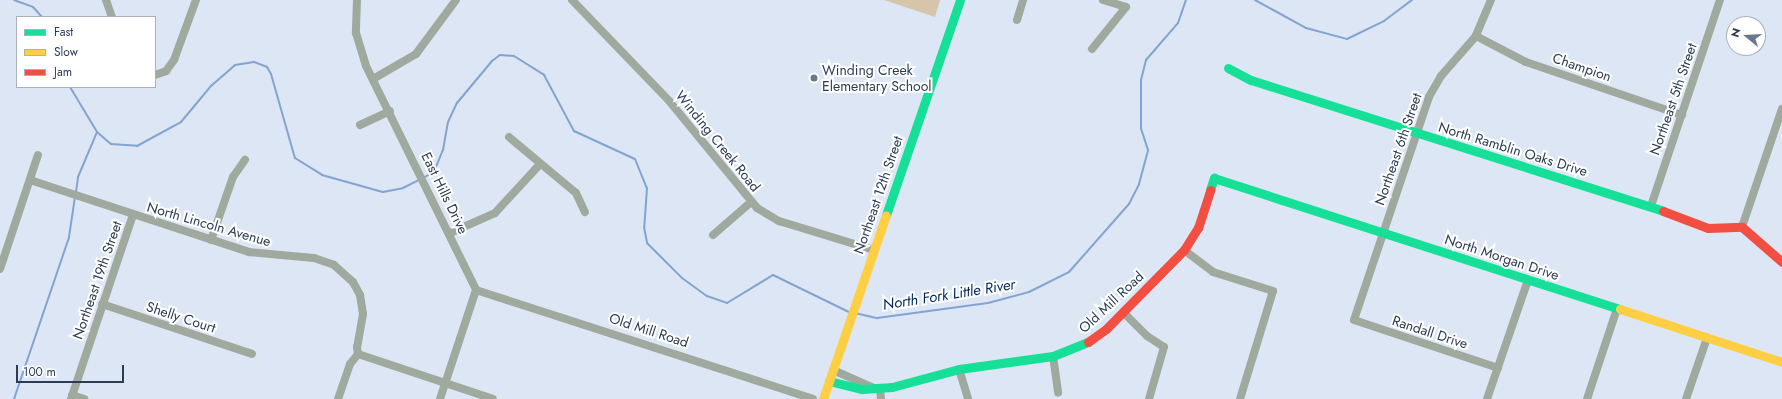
<!DOCTYPE html>
<style>
body{margin:0}
#map{position:relative;width:1782px;height:399px;overflow:hidden;background:#dde6f4;font-family:Jost,sans-serif}
div>[style]{position:absolute}
[style*='--x']{left:calc(var(--x)*1px);top:calc(var(--y)*1px);width:calc(var(--w)*1px);rotate:calc(var(--a)*1deg)}
.green>*{inset:0;background:#d7c5ab}
.stream>*{height:2px;margin:-1px;padding:0 1px;transform-origin:1px;border-radius:1px;background:#83a4d0}
.street>*{height:8px;margin:-4px;padding:0 4px;transform-origin:4px;border-radius:4px;background:#9fa99e}
.fast>*{height:9px;margin:-4.5px;padding:0 4.5px;transform-origin:4.5px;border-radius:4.5px;background:#16e098}
.slow>*{height:9px;margin:-4.5px;padding:0 4.5px;transform-origin:4.5px;border-radius:4.5px;background:#ffcf43}
.jam>*{height:9px;margin:-4.5px;padding:0 4.5px;transform-origin:4.5px;border-radius:4.5px;background:#f24e42}
.dots>*{width:11px;height:11px;translate:-50% -50%;box-sizing:border-box;border:2px solid #fff;border-radius:50%}
span{translate:-50% -50%;white-space:nowrap;text-align:center;line-height:1.15;-webkit-text-stroke:4px #fff;paint-order:stroke}
.street-label{font-size:14px;color:#2b3c54}
.poi-label{font-size:14px;color:#2b3c54}
.left{translate:0 -50%;text-align:left}
.water-label{font-size:15px;color:#00285c;font-style:italic}
.legend{position:absolute;left:16px;top:16px;width:140px;height:72px;box-sizing:border-box;background:#fff;border:1px solid #aab1bb;margin:0;padding:5px 7px;list-style:none;font-size:12px;color:#2b3c54}
.legend li{display:flex;align-items:center;gap:8px;height:20px}
.legend b{width:20px;border:1px solid #aab1bb}
.north{position:absolute;left:1726px;top:16px;width:40px;height:40px;box-sizing:border-box;background:#fff;border:1px solid #aab1bb;border-radius:50%;rotate:288deg;font-size:11px;font-weight:700;line-height:16px;text-align:center;color:#2b3c54}
.north::after{content:'';display:block;margin:auto;width:14px;height:18px;background:#69788c;clip-path:polygon(50% 0,100% 100%,50% 72%,0 100%)}
.scale{position:absolute;left:16px;top:365px;width:108px;height:18px;box-sizing:border-box;border:2px solid #2b3c54;border-top:0;padding-left:5px;font-size:12px;line-height:14px;white-space:nowrap;color:#2b3c54;-webkit-text-stroke:3px #fff;paint-order:stroke}
</style>
<div id="map">
<div class="green">
<i style="clip-path:polygon(884px 0,940px 0,935px 17px)"></i>
</div>
<div class="stream">
<i style="--x:14;--y:0;--w:20;--a:20"></i>
<i style="--x:33;--y:7;--w:13;--a:48"></i>
<i style="--x:1255;--y:0;--w:58;--a:28.8"></i>
<i style="--x:1306;--y:28;--w:42;--a:15"></i>
<i style="--x:1347;--y:39;--w:41;--a:-25.9"></i>
<i style="--x:1384;--y:21;--w:35;--a:-37"></i>
<i style="--x:70;--y:87;--w:52;--a:59"></i>
<i style="--x:97;--y:132;--w:18;--a:41"></i>
<i style="--x:111;--y:144;--w:26;--a:4"></i>
<i style="--x:137;--y:146;--w:50;--a:-28.6"></i>
<i style="--x:181;--y:122;--w:47;--a:-50.2"></i>
<i style="--x:211;--y:86;--w:32;--a:-41"></i>
<i style="--x:235;--y:65;--w:19;--a:-9"></i>
<i style="--x:254;--y:62;--w:14;--a:21"></i>
<i style="--x:267;--y:67;--w:8;--a:60"></i>
<i style="--x:271;--y:74;--w:87;--a:74.1"></i>
<i style="--x:295;--y:158;--w:32;--a:32"></i>
<i style="--x:322;--y:175;--w:63;--a:15.6"></i>
<i style="--x:383;--y:192;--w:20;--a:-11"></i>
<i style="--x:403;--y:188;--w:18;--a:-27"></i>
<i style="--x:423;--y:178;--w:13;--a:-29"></i>
<i style="--x:434;--y:172;--w:24;--a:-68"></i>
<i style="--x:443;--y:150;--w:28;--a:-80"></i>
<i style="--x:448;--y:122;--w:21;--a:-65"></i>
<i style="--x:457;--y:103;--w:55;--a:-50.2"></i>
<i style="--x:492;--y:61;--w:10;--a:-37"></i>
<i style="--x:500;--y:55;--w:14;--a:4"></i>
<i style="--x:514;--y:56;--w:36;--a:32"></i>
<i style="--x:544;--y:75;--w:64;--a:61.8"></i>
<i style="--x:574;--y:131;--w:67;--a:24.7"></i>
<i style="--x:635;--y:159;--w:31;--a:68"></i>
<i style="--x:647;--y:188;--w:39;--a:94"></i>
<i style="--x:644;--y:227;--w:16;--a:79"></i>
<i style="--x:647;--y:243;--w:49;--a:45"></i>
<i style="--x:682;--y:278;--w:31;--a:36"></i>
<i style="--x:707;--y:296;--w:21;--a:19"></i>
<i style="--x:727;--y:303;--w:54;--a:-31.3"></i>
<i style="--x:773;--y:275;--w:85;--a:26"></i>
<i style="--x:76;--y:192;--w:15;--a:-82"></i>
<i style="--x:78;--y:177;--w:49;--a:-67.1"></i>
<i style="--x:855;--y:313;--w:23;--a:13"></i>
<i style="--x:877;--y:318;--w:112;--a:-7.7"></i>
<i style="--x:988;--y:303;--w:42;--a:-15"></i>
<i style="--x:1029;--y:292;--w:45;--a:-26.6"></i>
<i style="--x:1069;--y:272;--w:91;--a:-48.6"></i>
<i style="--x:1129;--y:204;--w:22;--a:-63"></i>
<i style="--x:1139;--y:184;--w:35;--a:-75"></i>
<i style="--x:1148;--y:150;--w:23;--a:-108"></i>
<i style="--x:1141;--y:128;--w:48;--a:-90"></i>
<i style="--x:1141;--y:80;--w:21;--a:-76"></i>
<i style="--x:1146;--y:60;--w:49;--a:-49.1"></i>
<i style="--x:1178;--y:23;--w:24;--a:-71"></i>
<i style="--x:14;--y:399;--w:171;--a:-71.2"></i>
<i style="--x:69;--y:237;--w:40;--a:-81.5"></i>
</div>
<div class="street">
<i style="--x:106;--y:0;--w:18;--a:71"></i>
<i style="--x:357;--y:0;--w:33;--a:92"></i>
<i style="--x:356;--y:33;--w:34;--a:73"></i>
<i style="--x:366;--y:66;--w:250;--a:63.8"></i>
<i style="--x:476;--y:290;--w:115;--a:108.3"></i>
<i style="--x:572;--y:0;--w:141;--a:46.1"></i>
<i style="--x:670;--y:102;--w:137;--a:50.6"></i>
<i style="--x:757;--y:208;--w:26;--a:31"></i>
<i style="--x:779;--y:221;--w:99;--a:17"></i>
<i style="--x:1491;--y:0;--w:39;--a:113"></i>
<i style="--x:1476;--y:36;--w:53;--a:131.2"></i>
<i style="--x:1441;--y:76;--w:24;--a:120"></i>
<i style="--x:1429;--y:97;--w:235;--a:108.6"></i>
<i style="--x:1354;--y:320;--w:152;--a:18.4"></i>
<i style="--x:1017;--y:20;--w:21;--a:-73"></i>
<i style="--x:1476;--y:36;--w:56;--a:27.5"></i>
<i style="--x:1526;--y:62;--w:165;--a:18.8"></i>
<i style="--x:1092;--y:49;--w:54;--a:-51"></i>
<i style="--x:1126;--y:7;--w:24;--a:-163"></i>
<i style="--x:155;--y:75;--w:12;--a:-20"></i>
<i style="--x:166;--y:71;--w:14;--a:-54"></i>
<i style="--x:174;--y:60;--w:64;--a:-69.9"></i>
<i style="--x:373;--y:79;--w:50;--a:-30.2"></i>
<i style="--x:416;--y:54;--w:67;--a:-53.5"></i>
<i style="--x:360;--y:125;--w:33;--a:-25"></i>
<i style="--x:509;--y:137;--w:87;--a:39.9"></i>
<i style="--x:576;--y:193;--w:21;--a:65"></i>
<i style="--x:30;--y:180;--w:231;--a:18.2"></i>
<i style="--x:249;--y:252;--w:65;--a:5.3"></i>
<i style="--x:314;--y:258;--w:21;--a:19"></i>
<i style="--x:334;--y:265;--w:25;--a:42"></i>
<i style="--x:353;--y:282;--w:15;--a:62"></i>
<i style="--x:360;--y:295;--w:19;--a:81"></i>
<i style="--x:363;--y:314;--w:34;--a:100"></i>
<i style="--x:357;--y:347;--w:7;--a:82"></i>
<i style="--x:358;--y:354;--w:142;--a:18.4"></i>
<i style="--x:1651;--y:206;--w:217;--a:-71.5"></i>
<i style="--x:1742;--y:227;--w:125;--a:-71.3"></i>
<i style="--x:450;--y:233;--w:49;--a:-24"></i>
<i style="--x:495;--y:213;--w:67;--a:-47.4"></i>
<i style="--x:713;--y:235;--w:50;--a:-41"></i>
<i style="--x:211;--y:240;--w:67;--a:-70.8"></i>
<i style="--x:233;--y:177;--w:21;--a:-55"></i>
<i style="--x:1184;--y:250;--w:36;--a:37"></i>
<i style="--x:1213;--y:272;--w:63;--a:17.6"></i>
<i style="--x:1273;--y:291;--w:113;--a:107"></i>
<i style="--x:0;--y:269;--w:120;--a:-71.6"></i>
<i style="--x:476;--y:290;--w:354;--a:17.9"></i>
<i style="--x:102;--y:304;--w:158;--a:18.4"></i>
<i style="--x:1123;--y:312;--w:34;--a:45"></i>
<i style="--x:1147;--y:336;--w:20;--a:33"></i>
<i style="--x:1164;--y:347;--w:54;--a:106.1"></i>
<i style="--x:1053;--y:356;--w:37;--a:82"></i>
<i style="--x:959;--y:369;--w:31;--a:73"></i>
<i style="--x:833;--y:370;--w:45;--a:23.7"></i>
<i style="--x:880;--y:388;--w:11;--a:85"></i>
<i style="--x:72;--y:395;--w:13;--a:18"></i>
<i style="--x:71;--y:399;--w:194;--a:-71.4"></i>
<i style="--x:338;--y:399;--w:37;--a:-71"></i>
<i style="--x:350;--y:364;--w:13;--a:-51"></i>
<i style="--x:1487;--y:399;--w:126;--a:-71"></i>
<i style="--x:1587;--y:399;--w:95;--a:-71.6"></i>
<i style="--x:1686;--y:399;--w:65;--a:-71"></i>
</div>
<div class="fast">
<i style="--x:1228;--y:68;--w:26;--a:28"></i>
<i style="--x:1251;--y:80;--w:432;--a:17.6"></i>
<i style="--x:1210;--y:190;--w:13;--a:-72"></i>
<i style="--x:1214;--y:178;--w:427;--a:17.9"></i>
<i style="--x:886;--y:215;--w:227;--a:-71"></i>
<i style="--x:829;--y:381;--w:34;--a:14"></i>
<i style="--x:862;--y:389;--w:30;--a:-4"></i>
<i style="--x:892;--y:387;--w:69;--a:-15"></i>
<i style="--x:959;--y:369;--w:95;--a:-7.9"></i>
<i style="--x:1053;--y:356;--w:38;--a:-22"></i>
</div>
<div class="slow">
<i style="--x:1620;--y:309;--w:170;--a:18.1"></i>
<i style="--x:823;--y:399;--w:194;--a:-71.1"></i>
</div>
<div class="jam">
<i style="--x:1663;--y:211;--w:48;--a:20.7"></i>
<i style="--x:1708;--y:228;--w:34;--a:-2"></i>
<i style="--x:1742;--y:227;--w:53;--a:41.2"></i>
<i style="--x:1088;--y:342;--w:22;--a:-36"></i>
<i style="--x:1106;--y:329;--w:111;--a:-45.4"></i>
<i style="--x:1184;--y:250;--w:26;--a:-58"></i>
<i style="--x:1198;--y:228;--w:40;--a:-72"></i>
</div>
<div class="dots">
<i style="left:814px;top:78px;background:#69788c"></i>
</div>
<div class="street-label">
<span style="left:1582px;top:67px;rotate:19deg">Champion</span>
<span style="left:1673px;top:99px;rotate:-71deg">Northeast 5th Street</span>
<span style="left:718px;top:141px;rotate:51deg">Winding Creek Road</span>
<span style="left:1398px;top:149px;rotate:-71deg">Northeast 6th Street</span>
<span style="left:1513px;top:149px;rotate:17deg">North Ramblin Oaks Drive</span>
<span style="left:445px;top:193px;rotate:64deg">East Hills Drive</span>
<span style="left:878px;top:195px;rotate:-71deg">Northeast 12th Street</span>
<span style="left:209px;top:224px;rotate:16deg">North Lincoln Avenue</span>
<span style="left:1502px;top:257px;rotate:18deg">North Morgan Drive</span>
<span style="left:97px;top:280px;rotate:-71deg">Northeast 19th Street</span>
<span style="left:1111px;top:302px;rotate:-43deg">Old Mill Road</span>
<span style="left:181px;top:317px;rotate:18deg">Shelly Court</span>
<span style="left:649px;top:330px;rotate:18deg">Old Mill Road</span>
<span style="left:1430px;top:332px;rotate:18deg">Randall Drive</span>
</div>
<div class="poi-label">
<span class="left" style="left:822px;top:78px">Winding Creek<br>Elementary School</span>
</div>
<div class="water-label">
<span style="left:949px;top:295px;rotate:-9deg">North Fork Little River</span>
</div>
<ul class="legend">
<li><b style="height:5px;background:#16e098"></b>Fast</li>
<li><b style="height:5px;background:#ffcf43"></b>Slow</li>
<li><b style="height:5px;background:#f24e42"></b>Jam</li>
</ul>
<div class="north">N</div>
<div class="scale">100 m</div>
</div>
